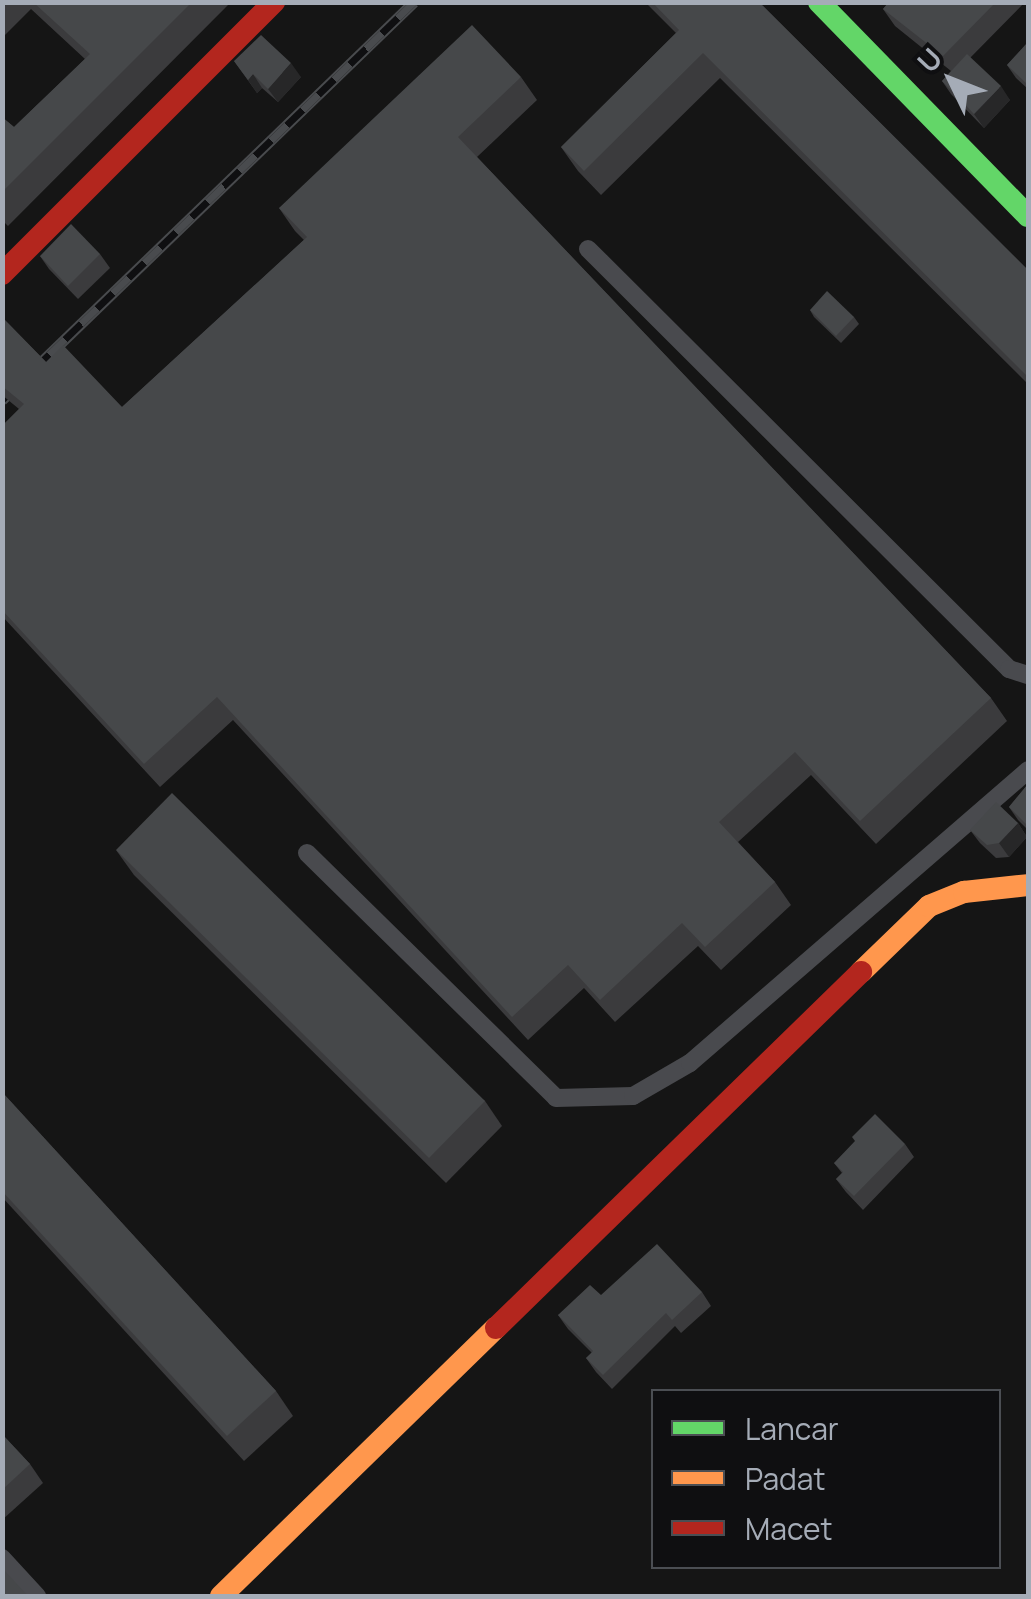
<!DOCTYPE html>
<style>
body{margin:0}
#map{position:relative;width:1031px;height:1599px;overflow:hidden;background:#151515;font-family:Manrope,sans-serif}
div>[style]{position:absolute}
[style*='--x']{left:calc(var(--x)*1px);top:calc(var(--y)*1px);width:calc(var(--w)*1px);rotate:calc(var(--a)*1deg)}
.lane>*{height:18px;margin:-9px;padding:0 9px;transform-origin:9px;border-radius:9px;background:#494a4e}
.fast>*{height:22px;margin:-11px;padding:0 11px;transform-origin:11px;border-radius:11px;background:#63d668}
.slow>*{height:22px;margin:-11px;padding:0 11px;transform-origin:11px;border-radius:11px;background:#ff974d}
.jam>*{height:22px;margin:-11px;padding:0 11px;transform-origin:11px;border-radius:11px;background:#b3261e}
.rail>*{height:11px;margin-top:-5.5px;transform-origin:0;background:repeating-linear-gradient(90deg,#0f0f11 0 22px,#494b4e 0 44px);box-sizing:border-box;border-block:2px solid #494b4e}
.wall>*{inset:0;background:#3b3b3d}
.shaded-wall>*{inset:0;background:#272728}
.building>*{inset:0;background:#46484a}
span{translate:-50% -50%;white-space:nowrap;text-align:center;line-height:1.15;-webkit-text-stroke:10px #0f0f11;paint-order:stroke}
.frame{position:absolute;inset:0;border:5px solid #a5acb7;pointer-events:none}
.legend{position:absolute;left:651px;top:1389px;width:350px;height:180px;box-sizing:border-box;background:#0f0f11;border:2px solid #4b4e53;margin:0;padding:12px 18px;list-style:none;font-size:30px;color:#a5acb7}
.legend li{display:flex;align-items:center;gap:20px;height:50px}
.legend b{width:50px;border:2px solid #4b4e53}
.north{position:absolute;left:901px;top:30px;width:100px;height:100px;-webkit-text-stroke:8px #0f0f11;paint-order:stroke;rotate:313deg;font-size:28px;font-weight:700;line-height:40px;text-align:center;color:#a5acb7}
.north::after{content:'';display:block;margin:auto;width:35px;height:45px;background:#a5acb7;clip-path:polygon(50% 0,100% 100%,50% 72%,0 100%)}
</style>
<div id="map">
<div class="lane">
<i style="--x:588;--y:249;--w:595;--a:44.93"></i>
<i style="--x:1009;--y:669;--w:20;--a:18"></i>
<i style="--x:307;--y:853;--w:349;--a:44.5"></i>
<i style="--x:556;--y:1098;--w:77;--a:-1.5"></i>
<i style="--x:633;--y:1096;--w:66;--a:-30.1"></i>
<i style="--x:690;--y:1063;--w:447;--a:-40.9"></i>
<i style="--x:2;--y:1558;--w:52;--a:47.4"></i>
</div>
<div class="fast">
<i style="--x:819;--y:2;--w:299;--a:45.7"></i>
</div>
<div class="slow">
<i style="--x:861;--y:972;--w:95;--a:-44.1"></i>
<i style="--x:929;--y:906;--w:38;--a:-22"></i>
<i style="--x:964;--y:892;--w:64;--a:-6.2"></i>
<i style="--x:221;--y:1596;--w:384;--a:-44.3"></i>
</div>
<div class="jam">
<i style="--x:2;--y:274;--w:385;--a:-45"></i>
<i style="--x:496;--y:1328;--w:510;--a:-44.28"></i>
</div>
<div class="rail">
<i style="--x:2;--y:400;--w:573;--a:-44.01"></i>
</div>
<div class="wall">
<i style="clip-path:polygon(2px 2px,231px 2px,8px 226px,2px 220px,2px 117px,14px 127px,85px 59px,31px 9px,2px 38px)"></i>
<i style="clip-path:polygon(645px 2px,759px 2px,1028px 270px,1028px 384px,720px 78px,601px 195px,578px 171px,561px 147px,676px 33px)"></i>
<i style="clip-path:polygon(889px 2px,1025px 2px,970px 58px,1010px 100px,984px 128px,951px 94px,942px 81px,951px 71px,895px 26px,883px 9px)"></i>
<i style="clip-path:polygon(1028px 42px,1028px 89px,1016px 78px,1007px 65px)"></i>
<i style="clip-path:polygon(234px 61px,301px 77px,278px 102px,262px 88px,257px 93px)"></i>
<i style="clip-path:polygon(521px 77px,537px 100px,477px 157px,991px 698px,1007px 721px,876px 844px,811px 775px,738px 842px,775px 882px,791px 905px,721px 970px,698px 946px,615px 1022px,584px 988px,528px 1040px,233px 720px,160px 787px,2px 616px,2px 426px,19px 409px,2px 395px,2px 317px,46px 362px,122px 407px,304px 240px,295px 231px,279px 208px)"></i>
<i style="clip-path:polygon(100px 254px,110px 268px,78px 299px,49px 269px,40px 256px)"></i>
<i style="clip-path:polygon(810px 310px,854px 317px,859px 324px,841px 343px,814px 317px)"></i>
<i style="clip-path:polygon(1028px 784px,1028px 830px,1018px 820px,1009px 807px)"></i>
<i style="clip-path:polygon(1018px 823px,1027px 837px,1009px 857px,996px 858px,980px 843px,970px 830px)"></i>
<i style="clip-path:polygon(116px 850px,485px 1101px,502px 1126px,446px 1183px,134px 875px)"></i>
<i style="clip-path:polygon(2px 1092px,276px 1391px,293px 1416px,244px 1461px,2px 1197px)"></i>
<i style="clip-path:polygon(905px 1144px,914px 1157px,863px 1210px,846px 1192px,836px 1179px,842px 1173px,834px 1163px)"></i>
<i style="clip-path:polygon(702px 1292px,711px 1306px,681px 1333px,675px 1326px,612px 1389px,596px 1372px,586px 1358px,592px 1353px,568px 1329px,558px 1315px,601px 1295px)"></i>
<i style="clip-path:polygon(2px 1434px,30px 1464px,43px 1483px,2px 1520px)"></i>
</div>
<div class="shaded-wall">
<i style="clip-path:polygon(291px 63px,301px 77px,278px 102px,268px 89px)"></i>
<i style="clip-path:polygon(253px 74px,262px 88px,257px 93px,248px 80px)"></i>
<i style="clip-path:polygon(1001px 86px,1010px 100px,984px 128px,974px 114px)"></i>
<i style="clip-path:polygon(1018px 823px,1027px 837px,1009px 857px,999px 843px)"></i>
</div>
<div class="building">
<i style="clip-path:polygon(33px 2px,192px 2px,2px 192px,2px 117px,14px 127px,90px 54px)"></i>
<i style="clip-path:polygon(652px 2px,759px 2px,1028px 270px,1028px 377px,703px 53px,584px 171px,561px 147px,679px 30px)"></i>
<i style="clip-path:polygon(889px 2px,996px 2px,943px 56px,883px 9px)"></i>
<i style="clip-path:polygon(472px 25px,521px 77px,458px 137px,991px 698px,860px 821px,795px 752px,719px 822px,775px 882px,705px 947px,682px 923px,600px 1000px,568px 965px,512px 1017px,217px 697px,144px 764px,2px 610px,2px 426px,24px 404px,2px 386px,2px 317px,46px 362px,63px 345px,122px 407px,307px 237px,279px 208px)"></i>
<i style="clip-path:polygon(261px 35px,291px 63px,268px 89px,253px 74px,248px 80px,234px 61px)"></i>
<i style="clip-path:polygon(1028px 42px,1028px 85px,1007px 65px)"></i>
<i style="clip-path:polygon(967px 54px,1001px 86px,974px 114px,942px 81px)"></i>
<i style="clip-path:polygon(71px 224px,100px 254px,68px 286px,40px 256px)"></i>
<i style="clip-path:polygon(827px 291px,854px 317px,836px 336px,810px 310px)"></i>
<i style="clip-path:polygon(1028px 784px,1028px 826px,1009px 807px)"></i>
<i style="clip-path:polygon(172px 793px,485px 1101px,429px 1158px,116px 850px)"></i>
<i style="clip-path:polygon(996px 802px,1018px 823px,999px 843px,987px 845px,970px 830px)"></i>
<i style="clip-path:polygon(2px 1092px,276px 1391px,227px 1436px,2px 1191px)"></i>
<i style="clip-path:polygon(875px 1114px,905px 1144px,854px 1196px,836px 1179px,843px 1172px,834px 1163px,855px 1141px,852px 1137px)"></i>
<i style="clip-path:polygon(657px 1244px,702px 1292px,672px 1320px,666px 1313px,603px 1375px,586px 1358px,593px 1351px,558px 1315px,590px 1285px,601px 1295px)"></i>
<i style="clip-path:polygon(2px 1434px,30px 1464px,2px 1490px)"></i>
<i style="clip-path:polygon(2px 1568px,28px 1596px,2px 1596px)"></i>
</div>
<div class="frame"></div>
<ul class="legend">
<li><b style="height:12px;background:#63d668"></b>Lancar</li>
<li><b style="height:12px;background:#ff974d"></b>Padat</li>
<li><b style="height:12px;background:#b3261e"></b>Macet</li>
</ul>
<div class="north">U</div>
</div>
